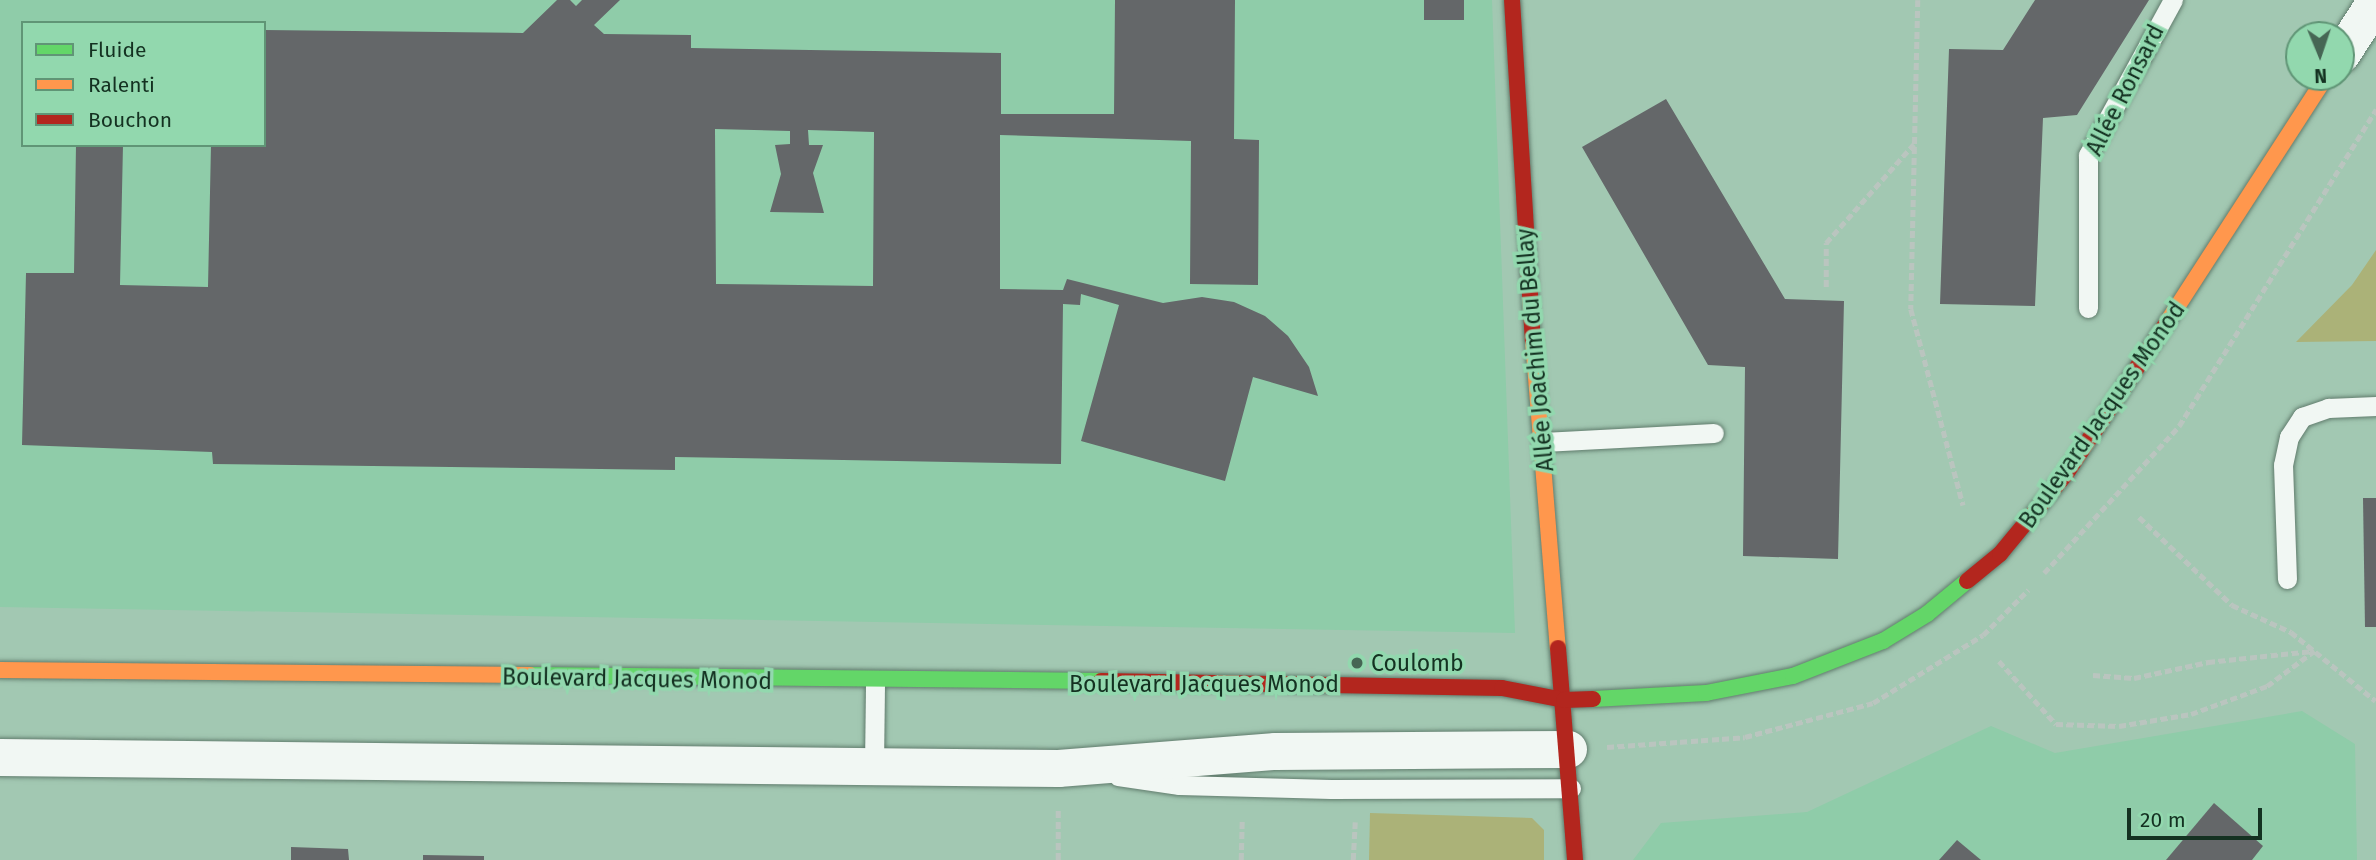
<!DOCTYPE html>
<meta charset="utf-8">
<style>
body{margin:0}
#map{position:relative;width:2376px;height:860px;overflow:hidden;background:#a2c8b2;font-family:"Fira Sans",sans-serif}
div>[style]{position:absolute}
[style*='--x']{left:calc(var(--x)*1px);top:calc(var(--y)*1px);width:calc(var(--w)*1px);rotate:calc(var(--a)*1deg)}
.built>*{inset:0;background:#8fcca9}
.green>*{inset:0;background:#abb278}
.building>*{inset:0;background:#646769}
.path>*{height:4.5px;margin-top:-2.25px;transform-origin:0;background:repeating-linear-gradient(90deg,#bac5bf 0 7px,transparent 0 10.5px)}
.roads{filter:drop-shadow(0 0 2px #617c6d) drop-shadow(0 0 2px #617c6d)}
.lane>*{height:19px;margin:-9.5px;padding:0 9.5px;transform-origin:9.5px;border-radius:9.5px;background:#f1f7f3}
.street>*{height:37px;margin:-18.5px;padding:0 18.5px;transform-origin:18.5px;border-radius:18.5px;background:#f1f7f3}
.fast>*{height:16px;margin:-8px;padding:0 8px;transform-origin:8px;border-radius:8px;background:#63d668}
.slow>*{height:16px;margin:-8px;padding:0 8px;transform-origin:8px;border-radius:8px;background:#ff974d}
.jam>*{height:16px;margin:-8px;padding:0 8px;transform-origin:8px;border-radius:8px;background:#b3261e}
.dots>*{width:19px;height:19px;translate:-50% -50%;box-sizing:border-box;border:4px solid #92d8ae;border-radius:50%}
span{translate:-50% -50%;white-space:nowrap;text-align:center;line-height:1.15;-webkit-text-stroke:7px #92d8ae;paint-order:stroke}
.street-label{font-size:23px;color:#143121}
.poi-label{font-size:23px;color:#143121}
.left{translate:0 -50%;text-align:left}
.legend{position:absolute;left:21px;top:21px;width:245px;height:126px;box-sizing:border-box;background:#92d8ae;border:2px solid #609576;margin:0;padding:9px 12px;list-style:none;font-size:21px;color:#143121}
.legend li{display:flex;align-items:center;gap:14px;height:35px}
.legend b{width:35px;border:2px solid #609576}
.north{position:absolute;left:2285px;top:21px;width:70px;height:70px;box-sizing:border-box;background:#92d8ae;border:2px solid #609576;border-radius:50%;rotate:178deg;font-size:19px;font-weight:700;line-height:28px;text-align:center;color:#143121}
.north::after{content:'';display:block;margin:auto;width:24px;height:32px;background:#466654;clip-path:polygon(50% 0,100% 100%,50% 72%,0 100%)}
.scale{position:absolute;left:2127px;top:808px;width:135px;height:32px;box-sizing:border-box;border:4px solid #143121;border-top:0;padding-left:9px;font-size:21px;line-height:24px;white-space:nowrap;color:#143121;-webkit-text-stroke:5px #92d8ae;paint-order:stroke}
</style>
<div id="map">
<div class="built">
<i style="clip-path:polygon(evenodd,0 0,1492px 0,1515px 633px,0 607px,0 0,23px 23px,264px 23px,264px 145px,23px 145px,23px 23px)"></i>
<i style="clip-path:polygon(2302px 711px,2355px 744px,2357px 860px,1633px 860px,1661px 823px,1807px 812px,1991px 726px,2055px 753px)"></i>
</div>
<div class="green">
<i style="clip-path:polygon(2376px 250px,2376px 341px,2296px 342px,2352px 285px)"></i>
<i style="clip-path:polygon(1370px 813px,1532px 818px,1544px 830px,1544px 860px,1369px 860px)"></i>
</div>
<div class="building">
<i style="clip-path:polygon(evenodd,557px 0,570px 0,576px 6px,582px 0,620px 0,594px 25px,604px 34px,691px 35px,691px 48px,1001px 53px,1001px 114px,1114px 114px,1115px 0,1235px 0,1234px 139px,1259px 140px,1258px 285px,1190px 284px,1191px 141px,1000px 135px,1000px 289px,1063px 290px,1067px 279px,1163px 303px,1202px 297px,1234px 302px,1265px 316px,1288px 336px,1309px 367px,1318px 396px,1253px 377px,1225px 481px,1081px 441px,1119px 305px,1081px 294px,1080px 305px,1063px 304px,1061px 464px,675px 457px,675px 470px,213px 464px,212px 452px,22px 445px,26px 273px,74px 273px,76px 145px,123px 145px,120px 285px,208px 287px,211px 145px,264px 145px,264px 30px,523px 33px,557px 0,715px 129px,790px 131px,790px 144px,775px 145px,781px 174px,770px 212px,824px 213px,813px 173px,823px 145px,809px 145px,808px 130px,874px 132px,873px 286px,716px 284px,715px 129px)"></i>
<i style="clip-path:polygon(1424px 0,1464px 0,1464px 20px,1424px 20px)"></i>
<i style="clip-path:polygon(2035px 0,2149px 0,2077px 115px,2043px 118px,2035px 306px,1940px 304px,1949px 49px,2003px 50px)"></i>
<i style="clip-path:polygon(1666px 99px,1785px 299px,1844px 301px,1838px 559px,1743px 556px,1745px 367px,1708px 365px,1582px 147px)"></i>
<i style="clip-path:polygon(2363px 498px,2376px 498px,2376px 627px,2365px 627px)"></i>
<i style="clip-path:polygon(2214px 803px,2263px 846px,2252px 860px,2166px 860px)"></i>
<i style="clip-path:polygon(1957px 840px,1981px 860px,1939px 860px)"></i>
<i style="clip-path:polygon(291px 847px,348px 849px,349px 860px,291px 860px)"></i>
<i style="clip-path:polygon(423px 855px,484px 856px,484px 860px,423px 860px)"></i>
</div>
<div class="path">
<i style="--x:1918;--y:0;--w:309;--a:91.3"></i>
<i style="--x:1911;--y:309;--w:203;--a:75.1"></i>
<i style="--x:1826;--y:287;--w:44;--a:-90"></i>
<i style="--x:1826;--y:243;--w:132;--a:-48.4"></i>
<i style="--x:2139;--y:517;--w:128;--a:43.4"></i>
<i style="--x:2232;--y:605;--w:65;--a:24.6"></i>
<i style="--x:2291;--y:632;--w:109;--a:39.1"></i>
<i style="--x:2044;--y:573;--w:200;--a:-47.4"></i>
<i style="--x:2179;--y:426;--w:373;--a:-58.1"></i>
<i style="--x:1999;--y:661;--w:85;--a:47.9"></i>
<i style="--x:2056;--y:724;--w:63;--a:1.8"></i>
<i style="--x:2119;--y:726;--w:73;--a:-9.5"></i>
<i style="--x:2191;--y:714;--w:81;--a:-20.2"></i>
<i style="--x:2267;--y:686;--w:59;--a:-36.7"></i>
<i style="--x:2093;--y:675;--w:41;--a:4.2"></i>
<i style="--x:2134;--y:678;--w:76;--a:-12.2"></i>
<i style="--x:2208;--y:662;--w:106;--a:-6"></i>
<i style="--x:1607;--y:747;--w:138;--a:-4.1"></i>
<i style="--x:1745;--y:737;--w:132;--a:-14.9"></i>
<i style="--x:1873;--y:703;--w:129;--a:-31.7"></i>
<i style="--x:1983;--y:635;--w:64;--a:-45"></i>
<i style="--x:1058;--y:860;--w:52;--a:-90"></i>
<i style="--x:1241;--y:860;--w:41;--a:-88.6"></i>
<i style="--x:1353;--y:860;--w:38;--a:-87"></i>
</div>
<div class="roads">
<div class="lane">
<i style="--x:2088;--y:308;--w:153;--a:-90"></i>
<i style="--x:2088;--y:155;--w:177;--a:-61.3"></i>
<i style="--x:1543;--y:442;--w:171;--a:-3"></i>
<i style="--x:2287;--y:579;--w:114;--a:-92"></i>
<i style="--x:2283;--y:465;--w:29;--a:-78"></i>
<i style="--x:2289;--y:437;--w:24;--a:-57"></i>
<i style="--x:2302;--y:417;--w:28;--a:-19"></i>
<i style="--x:2328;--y:408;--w:48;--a:-2.4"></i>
<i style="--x:874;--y:767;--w:85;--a:-89.3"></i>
<i style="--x:1118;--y:776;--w:62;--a:8.4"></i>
<i style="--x:1179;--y:785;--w:152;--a:1.5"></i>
<i style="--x:1331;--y:789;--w:240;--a:-0.2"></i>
</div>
<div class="street">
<i style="--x:2341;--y:54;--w:64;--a:-57.1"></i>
<i style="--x:0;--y:757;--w:1058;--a:0.6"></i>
<i style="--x:1058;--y:768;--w:218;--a:-4.5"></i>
<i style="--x:1275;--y:751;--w:293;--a:-0.4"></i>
</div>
<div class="fast">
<i style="--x:530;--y:675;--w:571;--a:0.6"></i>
<i style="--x:1593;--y:699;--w:113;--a:-3"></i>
<i style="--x:1706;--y:693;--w:89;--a:-11.1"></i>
<i style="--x:1793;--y:676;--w:97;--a:-21.3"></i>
<i style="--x:1883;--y:641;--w:52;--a:-31.5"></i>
<i style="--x:1927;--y:614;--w:52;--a:-39.5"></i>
</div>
<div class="slow">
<i style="--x:2168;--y:321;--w:291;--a:-57.1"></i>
<i style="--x:1533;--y:340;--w:309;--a:85.4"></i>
<i style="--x:0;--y:670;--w:530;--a:0.54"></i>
</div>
<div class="jam">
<i style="--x:1512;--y:0;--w:341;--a:86.5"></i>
<i style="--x:1967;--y:581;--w:43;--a:-39.3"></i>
<i style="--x:2000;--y:554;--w:104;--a:-50.5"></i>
<i style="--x:2066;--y:474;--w:184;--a:-56.3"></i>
<i style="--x:1558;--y:648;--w:213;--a:85.4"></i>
<i style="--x:1101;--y:681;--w:401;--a:1"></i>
<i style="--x:1502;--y:688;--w:63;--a:11"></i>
<i style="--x:1564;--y:700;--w:29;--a:-2"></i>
</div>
</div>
<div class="dots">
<i style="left:1357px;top:663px;background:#466654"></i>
</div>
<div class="street-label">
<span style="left:2125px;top:90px;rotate:-63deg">Allée Ronsard</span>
<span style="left:1535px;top:350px;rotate:-95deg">Allée Joachim du Bellay</span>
<span style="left:2102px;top:415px;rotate:-55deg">Boulevard Jacques Monod</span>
<span style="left:637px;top:679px;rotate:1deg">Boulevard Jacques Monod</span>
<span style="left:1204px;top:684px">Boulevard Jacques Monod</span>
</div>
<div class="poi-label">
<span class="left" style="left:1371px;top:663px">Coulomb</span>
</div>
<ul class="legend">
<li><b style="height:9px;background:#63d668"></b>Fluide</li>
<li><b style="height:9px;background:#ff974d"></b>Ralenti</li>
<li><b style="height:9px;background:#b3261e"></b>Bouchon</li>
</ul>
<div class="north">N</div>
<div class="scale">20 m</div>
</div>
